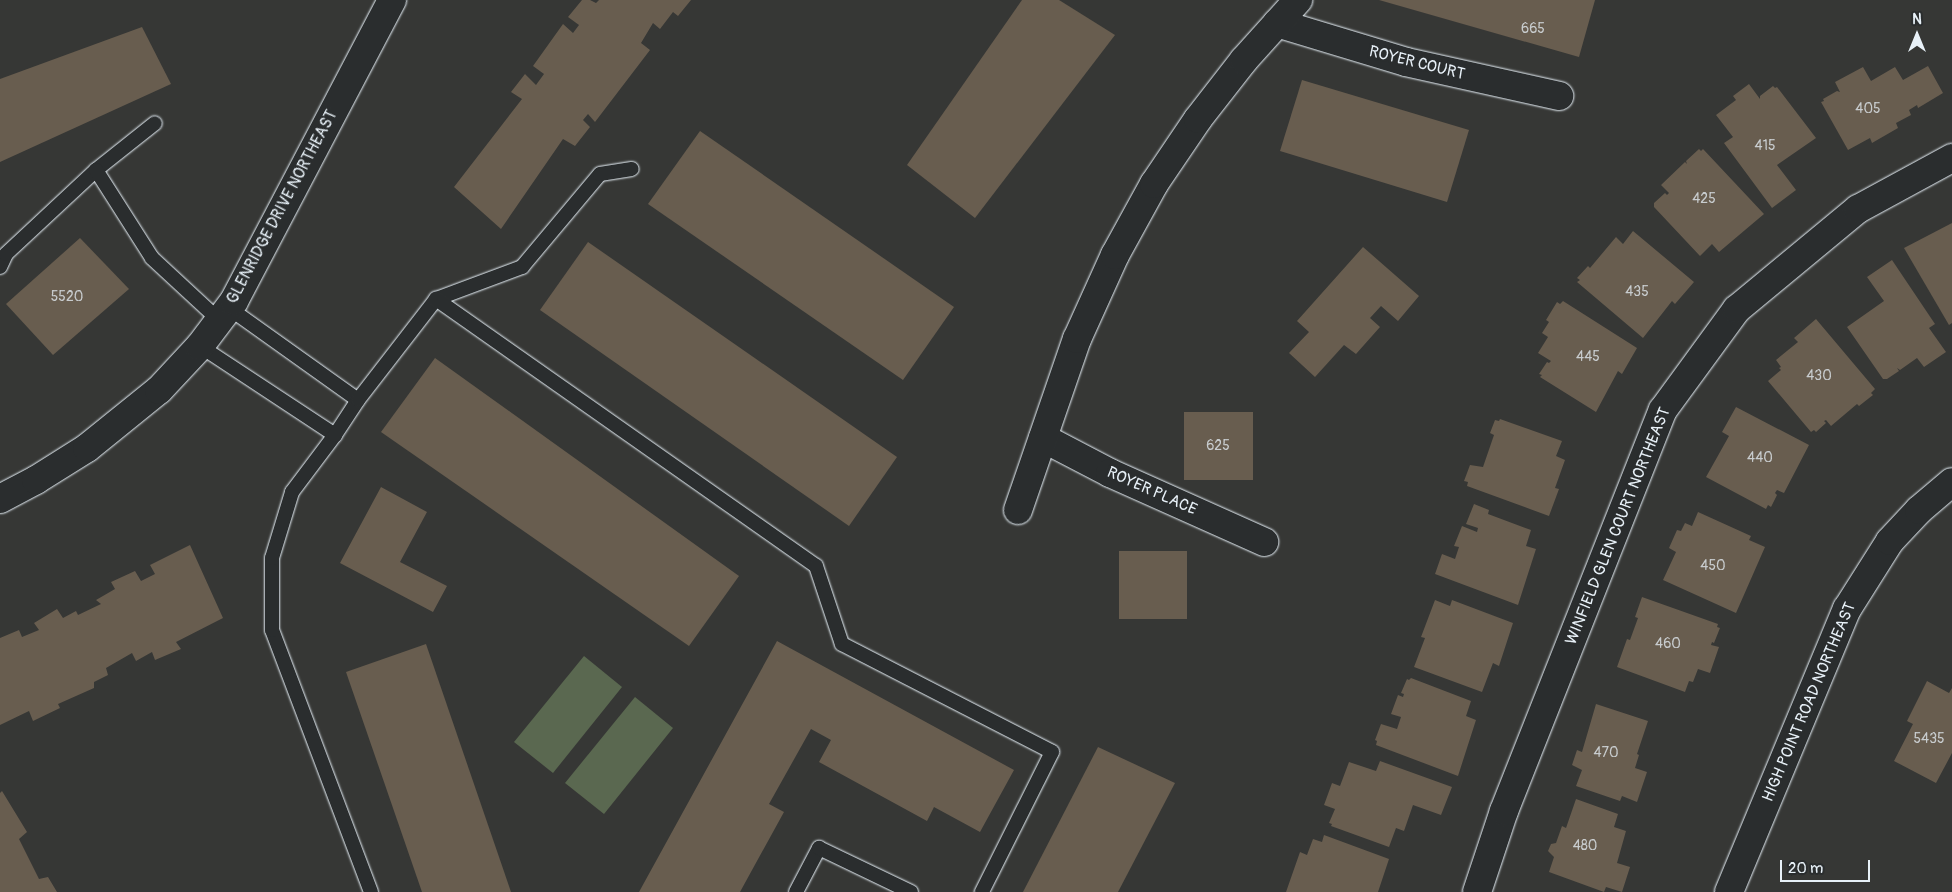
<!DOCTYPE html>
<style>
body{margin:0}
#map{position:relative;width:1952px;height:892px;overflow:hidden;background:#363735;font-family:Pangolin,sans-serif}
div>[style]{position:absolute}
[style*='--x']{left:calc(var(--x)*1px);top:calc(var(--y)*1px);width:calc(var(--w)*1px);rotate:calc(var(--a)*1deg)}
.green>*{inset:0;background:#5a6850}
.building>*{inset:0;background:#685d4f}
.roads{filter:drop-shadow(0 0 1px #e8f1f8) drop-shadow(0 0 1px #e8f1f8)}
.service>*{height:14px;margin:-7px;padding:0 7px;transform-origin:7px;border-radius:7px;background:#2a2d2e}
.minor>*{height:28px;margin:-14px;padding:0 14px;transform-origin:14px;border-radius:14px;background:#2a2d2e}
.tertiary>*{height:28px;margin:-14px;padding:0 14px;transform-origin:14px;border-radius:14px;background:#2a2d2e}
.secondary>*{height:28px;margin:-14px;padding:0 14px;transform-origin:14px;border-radius:14px;background:#2a2d2e}
span{translate:-50% -50%;white-space:nowrap;text-align:center;line-height:1.15;-webkit-text-stroke:5px #2a2d2e;paint-order:stroke}
.number-label{font-size:14px;color:#c8ccce}
.number-label span{-webkit-text-stroke-width:0}
.street-label{font-size:16px;color:#e8f1f8}
.north{position:absolute;left:1892px;top:10px;width:50px;height:50px;-webkit-text-stroke:4px #2a2d2e;paint-order:stroke;rotate:0deg;font-size:14px;font-weight:700;line-height:20px;text-align:center;color:#e8f1f8}
.north::after{content:'';display:block;margin:auto;width:18px;height:22px;background:#e8f1f8;clip-path:polygon(50% 0,100% 100%,50% 72%,0 100%)}
.scale{position:absolute;left:1780px;top:860px;width:90px;height:22px;box-sizing:border-box;border:2px solid #e8f1f8;border-top:0;padding-left:6px;font-size:15px;line-height:18px;white-space:nowrap;color:#e8f1f8;-webkit-text-stroke:4px #2a2d2e;paint-order:stroke}
</style>
<div id="map">
<div class="green">
<i style="clip-path:polygon(584px 656px,622px 687px,553px 773px,514px 742px)"></i>
<i style="clip-path:polygon(635px 697px,673px 728px,604px 814px,565px 783px)"></i>
</div>
<div class="building">
<i style="clip-path:polygon(582px 0,590px 0,596px 3px,599px 0,691px 0,678px 16px,673px 12px,660px 29px,653px 23px,641px 43px,650px 50px,595px 122px,588px 114px,583px 120px,590px 127px,575px 146px,563px 139px,501px 229px,454px 187px,522px 99px,511px 92px,525px 74px,536px 85px,544px 74px,533px 66px,563px 24px,573px 33px,579px 25px,568px 17px)"></i>
<i style="clip-path:polygon(1022px 0,1059px 0,1115px 35px,975px 218px,907px 165px)"></i>
<i style="clip-path:polygon(1379px 0,1595px 0,1579px 57px)"></i>
<i style="clip-path:polygon(142px 27px,171px 84px,0 162px,0 79px)"></i>
<i style="clip-path:polygon(1928px 66px,1943px 93px,1918px 108px,1917px 105px,1909px 110px,1911px 115px,1896px 123px,1898px 128px,1872px 143px,1870px 138px,1848px 150px,1821px 102px,1824px 101px,1823px 99px,1837px 91px,1840px 92px,1835px 82px,1863px 67px,1871px 81px,1895px 67px,1903px 80px)"></i>
<i style="clip-path:polygon(1302px 80px,1469px 130px,1447px 202px,1280px 151px)"></i>
<i style="clip-path:polygon(1749px 84px,1760px 99px,1760px 96px,1773px 86px,1775px 88px,1777px 87px,1816px 138px,1777px 165px,1796px 190px,1772px 208px,1724px 143px,1733px 137px,1716px 115px,1736px 100px,1733px 96px)"></i>
<i style="clip-path:polygon(700px 131px,954px 307px,903px 380px,648px 204px)"></i>
<i style="clip-path:polygon(1699px 149px,1701px 151px,1703px 149px,1764px 214px,1719px 252px,1712px 244px,1700px 256px,1654px 207px,1654px 203px,1665px 193px,1667px 195px,1669px 193px,1661px 185px,1685px 162px,1687px 164px,1686px 161px)"></i>
<i style="clip-path:polygon(1952px 223px,1952px 323px,1949px 325px,1904px 248px)"></i>
<i style="clip-path:polygon(1633px 231px,1694px 282px,1675px 304px,1672px 301px,1643px 338px,1577px 282px,1580px 280px,1577px 278px,1588px 266px,1590px 268px,1616px 237px,1623px 244px)"></i>
<i style="clip-path:polygon(80px 238px,129px 289px,53px 355px,6px 304px)"></i>
<i style="clip-path:polygon(588px 242px,897px 457px,849px 526px,540px 310px)"></i>
<i style="clip-path:polygon(1363px 247px,1419px 296px,1398px 321px,1381px 306px,1370px 318px,1380px 327px,1356px 354px,1344px 345px,1315px 377px,1289px 353px,1309px 332px,1297px 321px)"></i>
<i style="clip-path:polygon(1892px 260px,1935px 324px,1929px 328px,1946px 352px,1924px 367px,1917px 358px,1900px 370px,1897px 368px,1899px 371px,1887px 379px,1883px 379px,1847px 327px,1884px 301px,1867px 277px)"></i>
<i style="clip-path:polygon(1563px 301px,1637px 348px,1622px 374px,1618px 371px,1596px 412px,1540px 377px,1542px 375px,1539px 374px,1547px 362px,1549px 363px,1551px 361px,1538px 353px,1548px 337px,1542px 333px,1549px 322px,1546px 320px,1557px 302px,1560px 304px)"></i>
<i style="clip-path:polygon(1816px 319px,1875px 389px,1871px 393px,1873px 395px,1859px 406px,1857px 404px,1831px 426px,1826px 420px,1824px 421px,1826px 423px,1816px 432px,1814px 430px,1811px 432px,1768px 381px,1781px 370px,1779px 368px,1781px 367px,1776px 360px,1798px 342px,1794px 338px)"></i>
<i style="clip-path:polygon(435px 358px,739px 576px,689px 646px,381px 432px)"></i>
<i style="clip-path:polygon(1736px 407px,1809px 445px,1784px 493px,1777px 490px,1775px 493px,1777px 495px,1771px 507px,1768px 505px,1766px 509px,1706px 477px,1729px 436px,1722px 432px)"></i>
<i style="clip-path:polygon(1184px 412px,1253px 412px,1253px 480px,1184px 480px)"></i>
<i style="clip-path:polygon(1500px 419px,1562px 441px,1556px 456px,1565px 460px,1555px 488px,1559px 489px,1549px 516px,1467px 486px,1468px 482px,1464px 481px,1470px 465px,1483px 467px,1494px 435px,1490px 433px,1495px 420px,1499px 421px)"></i>
<i style="clip-path:polygon(381px 487px,427px 512px,400px 562px,447px 586px,433px 612px,340px 563px)"></i>
<i style="clip-path:polygon(1474px 504px,1489px 510px,1488px 514px,1531px 530px,1526px 546px,1536px 549px,1518px 605px,1435px 574px,1442px 554px,1455px 559px,1459px 547px,1454px 546px,1462px 526px,1477px 532px,1478px 528px,1466px 524px)"></i>
<i style="clip-path:polygon(1698px 512px,1751px 536px,1749px 540px,1765px 547px,1736px 613px,1663px 580px,1676px 552px,1669px 548px,1677px 530px,1681px 531px,1685px 523px,1692px 526px)"></i>
<i style="clip-path:polygon(190px 545px,223px 618px,176px 642px,181px 649px,155px 660px,152px 652px,136px 661px,132px 653px,106px 668px,108px 675px,94px 682px,94px 688px,58px 704px,60px 708px,33px 721px,29px 711px,0 725px,0 638px,19px 630px,22px 637px,39px 630px,34px 623px,57px 609px,63px 618px,76px 611px,78px 615px,101px 604px,96px 600px,115px 589px,111px 582px,135px 571px,141px 581px,155px 574px,150px 565px)"></i>
<i style="clip-path:polygon(1119px 551px,1187px 551px,1187px 619px,1119px 619px)"></i>
<i style="clip-path:polygon(1642px 597px,1718px 624px,1717px 627px,1720px 628px,1714px 643px,1712px 642px,1711px 645px,1719px 647px,1710px 673px,1698px 669px,1693px 682px,1689px 681px,1685px 692px,1617px 667px,1627px 639px,1630px 640px,1638px 618px,1635px 617px)"></i>
<i style="clip-path:polygon(1435px 600px,1450px 606px,1452px 600px,1513px 623px,1499px 666px,1493px 663px,1482px 692px,1414px 667px,1425px 638px,1421px 637px)"></i>
<i style="clip-path:polygon(777px 641px,1014px 770px,980px 832px,934px 807px,927px 821px,819px 762px,831px 740px,811px 729px,769px 804px,784px 812px,740px 892px,639px 892px)"></i>
<i style="clip-path:polygon(426px 644px,511px 892px,422px 892px,346px 672px)"></i>
<i style="clip-path:polygon(1411px 678px,1471px 701px,1466px 716px,1476px 720px,1458px 776px,1376px 745px,1377px 741px,1375px 740px,1381px 724px,1397px 729px,1401px 717px,1391px 714px,1398px 695px,1403px 697px,1404px 694px,1401px 693px,1407px 679px,1409px 680px)"></i>
<i style="clip-path:polygon(1927px 681px,1949px 693px,1952px 688px,1952px 753px,1936px 783px,1894px 761px,1913px 724px,1907px 721px)"></i>
<i style="clip-path:polygon(1596px 704px,1648px 721px,1637px 754px,1639px 755px,1635px 768px,1647px 772px,1637px 802px,1622px 796px,1620px 801px,1576px 786px,1582px 770px,1572px 765px,1577px 750px,1582px 752px)"></i>
<i style="clip-path:polygon(1098px 747px,1175px 783px,1118px 892px,1023px 892px)"></i>
<i style="clip-path:polygon(1380px 761px,1452px 787px,1441px 815px,1413px 805px,1404px 831px,1396px 828px,1389px 847px,1331px 826px,1332px 824px,1329px 823px,1335px 809px,1324px 805px,1332px 783px,1340px 786px,1349px 762px,1376px 771px)"></i>
<i style="clip-path:polygon(2px 791px,27px 832px,19px 839px,39px 879px,48px 877px,57px 892px,0 892px,0 793px)"></i>
<i style="clip-path:polygon(1576px 799px,1618px 814px,1614px 827px,1626px 831px,1617px 863px,1630px 867px,1622px 892px,1606px 887px,1604px 892px,1549px 872px,1554px 857px,1548px 851px,1551px 844px,1556px 843px,1562px 826px,1566px 828px)"></i>
<i style="clip-path:polygon(1324px 835px,1389px 859px,1378px 892px,1286px 892px,1300px 852px,1307px 855px,1313px 839px,1322px 842px)"></i>
</div>
<div class="roads">
<div class="service">
<i style="--x:96;--y:170;--w:75;--a:-38.5"></i>
<i style="--x:0;--y:267;--w:14;--a:-65"></i>
<i style="--x:6;--y:254;--w:123;--a:-43"></i>
<i style="--x:96;--y:170;--w:104;--a:57.5"></i>
<i style="--x:152;--y:258;--w:91;--a:42.8"></i>
<i style="--x:436;--y:299;--w:92;--a:-20.4"></i>
<i style="--x:522;--y:267;--w:121;--a:-50"></i>
<i style="--x:600;--y:174;--w:32;--a:-9"></i>
<i style="--x:229;--y:308;--w:158;--a:35.5"></i>
<i style="--x:200;--y:346;--w:162;--a:33.4"></i>
<i style="--x:371;--y:892;--w:280;--a:-110.7"></i>
<i style="--x:272;--y:630;--w:72;--a:-90"></i>
<i style="--x:272;--y:558;--w:69;--a:-73.1"></i>
<i style="--x:292;--y:492;--w:71;--a:-53"></i>
<i style="--x:335;--y:435;--w:42;--a:-56.7"></i>
<i style="--x:358;--y:400;--w:128;--a:-52.3"></i>
<i style="--x:436;--y:299;--w:464;--a:35.1"></i>
<i style="--x:816;--y:566;--w:82;--a:71.6"></i>
<i style="--x:842;--y:644;--w:236;--a:27.2"></i>
<i style="--x:1052;--y:752;--w:157;--a:116.6"></i>
<i style="--x:796;--y:892;--w:50;--a:-62.4"></i>
<i style="--x:819;--y:848;--w:102;--a:25.6"></i>
</div>
<div class="minor">
<i style="--x:1277;--y:23;--w:135;--a:16.8"></i>
<i style="--x:1406;--y:62;--w:157;--a:12.5"></i>
<i style="--x:1043;--y:438;--w:76;--a:27.6"></i>
<i style="--x:1110;--y:473;--w:169;--a:24.1"></i>
<i style="--x:1018;--y:510;--w:181;--a:-71"></i>
<i style="--x:1077;--y:339;--w:92;--a:-65.7"></i>
<i style="--x:1115;--y:255;--w:81;--a:-61.2"></i>
<i style="--x:1154;--y:184;--w:78;--a:-55.9"></i>
<i style="--x:1198;--y:119;--w:75;--a:-52.1"></i>
<i style="--x:1244;--y:60;--w:81;--a:-48"></i>
<i style="--x:1477;--y:892;--w:85;--a:-71.6"></i>
<i style="--x:1504;--y:811;--w:431;--a:-68.4"></i>
<i style="--x:1663;--y:410;--w:125;--a:-53.8"></i>
<i style="--x:1737;--y:309;--w:157;--a:-39.6"></i>
<i style="--x:1858;--y:209;--w:107;--a:-28.5"></i>
</div>
<div class="tertiary">
<i style="--x:1729;--y:892;--w:307;--a:-67.4"></i>
<i style="--x:1847;--y:609;--w:80;--a:-57.7"></i>
<i style="--x:1890;--y:541;--w:42;--a:-46.9"></i>
<i style="--x:1919;--y:510;--w:43;--a:-40.3"></i>
</div>
<div class="secondary">
<i style="--x:0;--y:499;--w:41;--a:-27.8"></i>
<i style="--x:36;--y:480;--w:60;--a:-32.1"></i>
<i style="--x:87;--y:448;--w:92;--a:-38.9"></i>
<i style="--x:159;--y:390;--w:60;--a:-47"></i>
<i style="--x:200;--y:346;--w:56;--a:-52.9"></i>
<i style="--x:234;--y:301;--w:340;--a:-62.3"></i>
</div>
</div>
<div class="number-label">
<span style="left:1533px;top:29px">665</span>
<span style="left:1868px;top:109px">405</span>
<span style="left:1765px;top:146px">415</span>
<span style="left:1704px;top:199px">425</span>
<span style="left:1637px;top:292px">435</span>
<span style="left:67px;top:297px">5520</span>
<span style="left:1588px;top:357px">445</span>
<span style="left:1819px;top:376px">430</span>
<span style="left:1218px;top:446px">625</span>
<span style="left:1760px;top:458px">440</span>
<span style="left:1713px;top:566px">450</span>
<span style="left:1668px;top:644px">460</span>
<span style="left:1929px;top:739px">5435</span>
<span style="left:1606px;top:753px">470</span>
<span style="left:1585px;top:846px">480</span>
</div>
<div class="street-label">
<span style="left:1417px;top:63px;rotate:14deg">ROYER COURT</span>
<span style="left:282px;top:207px;rotate:-62deg">GLENRIDGE DRIVE NORTHEAST</span>
<span style="left:1152px;top:491px;rotate:24deg">ROYER PLACE</span>
<span style="left:1618px;top:526px;rotate:-68deg">WINFIELD GLEN COURT NORTHEAST</span>
<span style="left:1809px;top:702px;rotate:-67deg">HIGH POINT ROAD NORTHEAST</span>
</div>
<div class="north">N</div>
<div class="scale">20 m</div>
</div>
